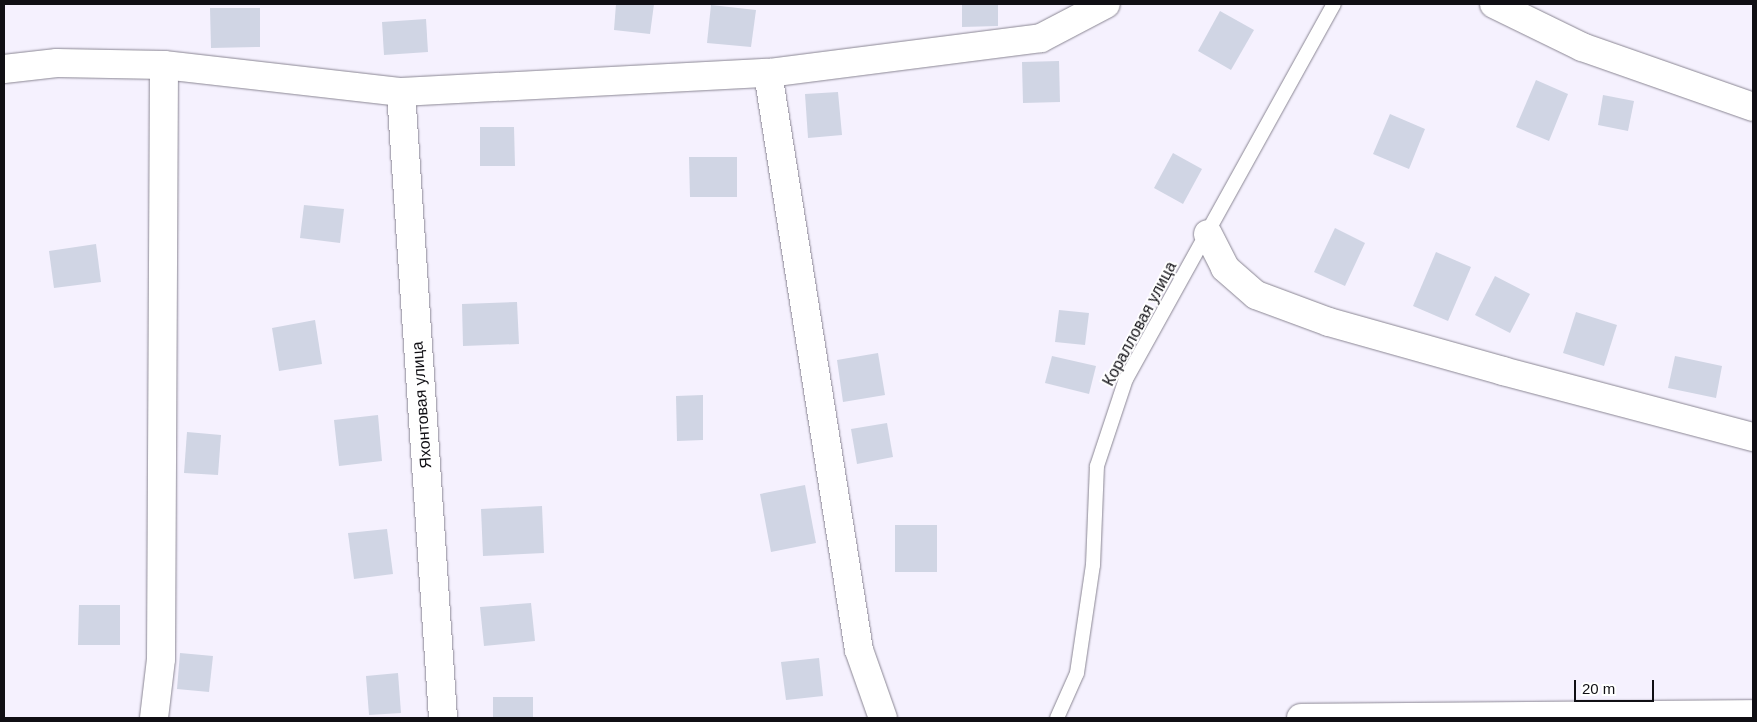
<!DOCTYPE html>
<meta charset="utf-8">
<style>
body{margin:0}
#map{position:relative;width:1757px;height:722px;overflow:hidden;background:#f5f1fe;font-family:Arial,sans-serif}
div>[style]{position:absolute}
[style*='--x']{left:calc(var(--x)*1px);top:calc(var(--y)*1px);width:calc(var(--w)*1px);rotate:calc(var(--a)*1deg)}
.building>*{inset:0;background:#d0d5e4}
.roads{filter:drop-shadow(0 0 1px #8a8693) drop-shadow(0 0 1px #8a8693)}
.service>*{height:14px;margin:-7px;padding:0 7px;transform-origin:7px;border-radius:7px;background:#fff}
.minor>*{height:28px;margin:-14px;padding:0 14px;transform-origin:14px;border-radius:14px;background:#fff}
span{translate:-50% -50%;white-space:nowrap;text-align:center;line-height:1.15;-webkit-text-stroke:4px #fff;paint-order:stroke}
.street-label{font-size:16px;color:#100f14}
.frame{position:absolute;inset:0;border:5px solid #100f14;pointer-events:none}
.scale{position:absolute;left:1574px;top:680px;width:80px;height:22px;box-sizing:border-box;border:2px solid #100f14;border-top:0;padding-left:6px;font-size:15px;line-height:18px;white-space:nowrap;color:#100f14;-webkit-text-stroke:4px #fff;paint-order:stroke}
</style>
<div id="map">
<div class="building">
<i style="clip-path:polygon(616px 4px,654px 4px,650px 34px,614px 30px)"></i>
<i style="clip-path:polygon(962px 4px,998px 4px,998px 26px,962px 27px)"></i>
<i style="clip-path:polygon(711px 5px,756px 10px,751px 47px,707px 43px)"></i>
<i style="clip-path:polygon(210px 8px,260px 8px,260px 47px,211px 48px)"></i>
<i style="clip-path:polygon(1220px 11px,1254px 30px,1231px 70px,1198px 51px)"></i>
<i style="clip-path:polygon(426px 19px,428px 52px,384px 55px,382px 22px)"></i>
<i style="clip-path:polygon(1059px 61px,1060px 102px,1023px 103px,1022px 62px)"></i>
<i style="clip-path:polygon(1536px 80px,1568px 94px,1549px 141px,1516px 127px)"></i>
<i style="clip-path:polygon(838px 92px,842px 135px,808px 138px,805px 94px)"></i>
<i style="clip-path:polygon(1603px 95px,1634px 101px,1628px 131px,1598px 125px)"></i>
<i style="clip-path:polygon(1390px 114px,1425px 129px,1409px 169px,1373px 154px)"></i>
<i style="clip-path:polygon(480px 127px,514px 127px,515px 166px,480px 166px)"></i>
<i style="clip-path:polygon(1173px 153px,1202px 169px,1183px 204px,1154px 188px)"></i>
<i style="clip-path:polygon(689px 157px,737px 157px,737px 197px,690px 197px)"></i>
<i style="clip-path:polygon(304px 205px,344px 209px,340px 243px,300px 238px)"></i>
<i style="clip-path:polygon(1335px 228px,1365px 243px,1345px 286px,1314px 272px)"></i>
<i style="clip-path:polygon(96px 244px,101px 282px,54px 288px,49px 251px)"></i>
<i style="clip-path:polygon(1436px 252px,1471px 267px,1448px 321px,1413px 306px)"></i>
<i style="clip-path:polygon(1495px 276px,1530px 294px,1510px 333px,1475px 315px)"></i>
<i style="clip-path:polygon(517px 302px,519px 344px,463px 346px,462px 304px)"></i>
<i style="clip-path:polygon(1059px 310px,1089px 313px,1085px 345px,1055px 342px)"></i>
<i style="clip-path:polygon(1576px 312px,1617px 325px,1604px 366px,1563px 353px)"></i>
<i style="clip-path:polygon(315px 320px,322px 364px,279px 371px,272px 328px)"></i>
<i style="clip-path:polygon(878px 353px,885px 395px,843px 402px,837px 360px)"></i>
<i style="clip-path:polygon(1052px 356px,1096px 366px,1089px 394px,1045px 383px)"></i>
<i style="clip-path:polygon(1675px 356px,1722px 366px,1716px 398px,1668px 388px)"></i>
<i style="clip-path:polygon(703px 395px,703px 440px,677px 441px,676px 396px)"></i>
<i style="clip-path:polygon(378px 415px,382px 461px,339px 466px,334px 420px)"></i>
<i style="clip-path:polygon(887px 423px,893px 457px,857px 464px,851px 429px)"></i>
<i style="clip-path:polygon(187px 432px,221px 435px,218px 475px,184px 473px)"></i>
<i style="clip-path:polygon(805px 485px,816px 543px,771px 552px,760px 494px)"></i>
<i style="clip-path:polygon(542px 506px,544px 553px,483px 556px,481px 509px)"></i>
<i style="clip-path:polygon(895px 525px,937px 525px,937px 572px,895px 572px)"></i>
<i style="clip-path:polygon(387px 529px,393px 574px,354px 579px,348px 533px)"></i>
<i style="clip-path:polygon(531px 603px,535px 641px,484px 646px,480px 607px)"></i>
<i style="clip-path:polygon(79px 605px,120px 605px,120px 645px,78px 645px)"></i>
<i style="clip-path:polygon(180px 653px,213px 656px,209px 692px,177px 689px)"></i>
<i style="clip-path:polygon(819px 658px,823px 696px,786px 700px,781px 662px)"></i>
<i style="clip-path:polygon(398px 673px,401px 713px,369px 715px,366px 676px)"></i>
<i style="clip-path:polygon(493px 697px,533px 697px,533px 718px,493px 718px)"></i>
</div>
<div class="roads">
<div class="service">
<i style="--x:1057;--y:718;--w:49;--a:-66"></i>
<i style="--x:1077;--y:673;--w:109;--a:-81.6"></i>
<i style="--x:1093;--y:565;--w:99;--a:-87.7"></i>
<i style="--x:1097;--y:466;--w:92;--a:-71.6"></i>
<i style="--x:1126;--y:379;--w:429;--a:-61"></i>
</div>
<div class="minor">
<i style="--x:1494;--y:4;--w:98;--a:26"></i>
<i style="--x:1582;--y:47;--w:181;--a:19.3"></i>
<i style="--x:4;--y:69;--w:53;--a:-6.5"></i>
<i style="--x:57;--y:63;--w:107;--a:1.1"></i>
<i style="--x:164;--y:65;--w:239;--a:6.5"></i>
<i style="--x:401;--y:92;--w:367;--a:-3"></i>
<i style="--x:768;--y:73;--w:275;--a:-7.3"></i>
<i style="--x:1041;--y:38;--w:73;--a:-27.6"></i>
<i style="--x:768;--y:73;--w:584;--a:81.04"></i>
<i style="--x:859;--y:650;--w:72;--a:70.6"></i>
<i style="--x:401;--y:92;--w:627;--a:86.16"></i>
<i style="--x:1208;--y:234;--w:38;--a:63"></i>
<i style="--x:1225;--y:268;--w:41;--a:41.1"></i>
<i style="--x:1256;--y:295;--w:78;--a:20.3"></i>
<i style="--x:1329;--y:322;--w:181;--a:15.7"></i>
<i style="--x:1503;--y:371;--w:259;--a:14.8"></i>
<i style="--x:154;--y:718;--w:59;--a:-83.2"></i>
<i style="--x:161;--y:659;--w:594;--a:-89.71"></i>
<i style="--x:1301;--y:718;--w:452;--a:-0.5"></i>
</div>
</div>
<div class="street-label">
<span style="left:1140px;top:324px;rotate:-62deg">Коралловая улица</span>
<span style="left:422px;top:405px;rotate:-94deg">Яхонтовая улица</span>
</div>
<div class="frame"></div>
<div class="scale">20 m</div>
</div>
